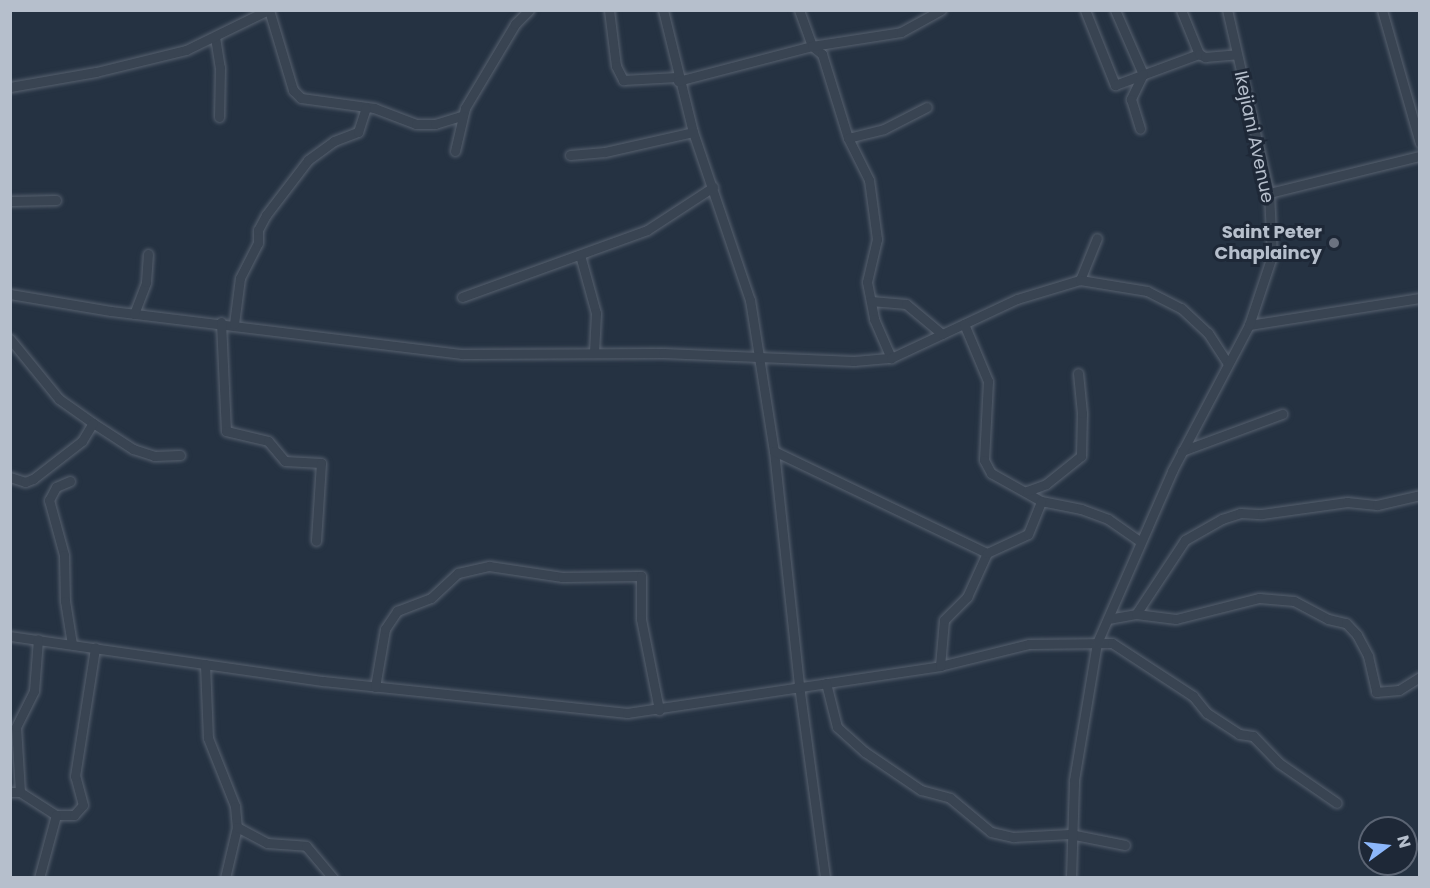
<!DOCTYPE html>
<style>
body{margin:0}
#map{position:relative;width:1430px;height:888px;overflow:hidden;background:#253242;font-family:Poppins,sans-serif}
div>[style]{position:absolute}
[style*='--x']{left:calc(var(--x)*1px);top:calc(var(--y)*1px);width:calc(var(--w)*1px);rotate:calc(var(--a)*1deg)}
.roads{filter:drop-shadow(0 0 2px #57616f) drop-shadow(0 0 2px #57616f)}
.minor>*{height:9px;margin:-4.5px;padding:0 4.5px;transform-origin:4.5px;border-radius:4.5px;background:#394452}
.dots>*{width:16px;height:16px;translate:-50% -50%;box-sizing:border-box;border:3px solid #1e2837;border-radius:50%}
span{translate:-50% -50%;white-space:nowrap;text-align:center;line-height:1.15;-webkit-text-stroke:6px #1e2837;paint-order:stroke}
.street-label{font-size:18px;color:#b6bfcc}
.poi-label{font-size:18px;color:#b6bfcc;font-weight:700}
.right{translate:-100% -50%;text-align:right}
.frame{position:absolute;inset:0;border:12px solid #b6bfcc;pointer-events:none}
.north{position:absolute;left:1358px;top:816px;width:60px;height:60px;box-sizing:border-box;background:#1e2837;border:2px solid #5b6473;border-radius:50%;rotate:75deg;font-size:16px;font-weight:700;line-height:24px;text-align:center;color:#b6bfcc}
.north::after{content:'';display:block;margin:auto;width:21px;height:27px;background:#8cb7fb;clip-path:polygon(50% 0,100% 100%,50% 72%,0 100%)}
</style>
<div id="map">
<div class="roads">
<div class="minor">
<i style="--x:269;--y:10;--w:84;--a:73.3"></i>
<i style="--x:293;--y:90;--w:11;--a:45"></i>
<i style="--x:301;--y:98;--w:74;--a:7.8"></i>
<i style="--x:374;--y:108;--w:45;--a:20.9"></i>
<i style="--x:416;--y:124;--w:19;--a:0"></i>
<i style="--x:435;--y:124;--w:28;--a:-17"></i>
<i style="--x:609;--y:10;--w:56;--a:82.9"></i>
<i style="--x:616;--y:66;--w:16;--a:63"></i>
<i style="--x:623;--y:80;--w:54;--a:-3.2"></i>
<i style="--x:663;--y:10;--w:126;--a:76.2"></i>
<i style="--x:693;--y:132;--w:177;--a:71.3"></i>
<i style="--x:750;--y:300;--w:153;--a:81"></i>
<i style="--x:774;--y:451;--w:235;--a:83.9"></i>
<i style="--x:799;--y:685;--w:195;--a:82.3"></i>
<i style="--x:799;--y:10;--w:38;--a:70"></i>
<i style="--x:812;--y:46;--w:13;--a:39"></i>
<i style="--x:822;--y:54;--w:88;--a:72.8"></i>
<i style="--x:848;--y:138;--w:47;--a:63.4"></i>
<i style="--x:869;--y:180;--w:60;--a:82.3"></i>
<i style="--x:877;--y:239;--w:44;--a:103.1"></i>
<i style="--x:867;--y:282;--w:38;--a:79"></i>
<i style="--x:874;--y:319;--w:43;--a:66.4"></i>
<i style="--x:1085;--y:10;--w:81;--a:68.2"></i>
<i style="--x:1115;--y:85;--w:90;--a:-20.3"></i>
<i style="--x:1115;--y:10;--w:70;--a:66.4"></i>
<i style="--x:1143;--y:74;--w:28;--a:116"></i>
<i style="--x:1131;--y:99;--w:31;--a:73"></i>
<i style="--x:1181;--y:10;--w:48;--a:67.8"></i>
<i style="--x:1199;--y:54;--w:7;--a:27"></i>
<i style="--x:1205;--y:57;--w:32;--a:-5"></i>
<i style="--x:1382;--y:10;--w:138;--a:74.1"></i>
<i style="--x:215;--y:37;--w:30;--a:81"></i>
<i style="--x:220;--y:67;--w:50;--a:91.1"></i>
<i style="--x:678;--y:81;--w:138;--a:-14.6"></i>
<i style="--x:812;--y:46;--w:90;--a:-8.9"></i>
<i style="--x:901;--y:32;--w:46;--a:-28.8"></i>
<i style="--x:10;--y:87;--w:87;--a:-9.9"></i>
<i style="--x:96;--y:72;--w:93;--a:-13.7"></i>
<i style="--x:186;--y:50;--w:91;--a:-26"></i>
<i style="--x:848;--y:138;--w:37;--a:-14"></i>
<i style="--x:884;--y:129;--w:48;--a:-27.1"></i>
<i style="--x:455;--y:151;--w:44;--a:-76.9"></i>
<i style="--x:465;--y:108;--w:98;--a:-59.2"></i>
<i style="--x:515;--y:24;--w:20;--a:-45"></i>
<i style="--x:570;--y:155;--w:35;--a:-5"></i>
<i style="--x:605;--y:152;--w:90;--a:-12.8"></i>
<i style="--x:1269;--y:193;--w:155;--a:-13.8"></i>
<i style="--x:10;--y:201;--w:46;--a:-1.2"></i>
<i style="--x:580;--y:255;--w:60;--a:74.6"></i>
<i style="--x:596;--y:313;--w:40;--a:92.9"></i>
<i style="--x:1080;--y:280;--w:45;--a:-68"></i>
<i style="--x:10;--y:294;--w:102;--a:9.6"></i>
<i style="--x:111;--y:311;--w:354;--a:7"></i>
<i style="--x:462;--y:354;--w:201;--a:-0.3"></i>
<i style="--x:663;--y:353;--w:191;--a:2.4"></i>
<i style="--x:854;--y:361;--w:37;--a:-5"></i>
<i style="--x:891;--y:358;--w:139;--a:-25.1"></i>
<i style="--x:1017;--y:299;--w:66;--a:-16.8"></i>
<i style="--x:1080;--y:280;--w:68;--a:9.3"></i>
<i style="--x:1147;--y:291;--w:38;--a:27"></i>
<i style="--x:1181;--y:308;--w:37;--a:43"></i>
<i style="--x:1208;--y:333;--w:35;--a:57"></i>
<i style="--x:462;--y:297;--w:197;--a:-19.9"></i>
<i style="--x:647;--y:230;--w:79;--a:-33.1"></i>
<i style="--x:871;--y:301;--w:35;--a:5"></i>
<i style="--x:906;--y:304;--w:47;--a:39.8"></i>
<i style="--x:134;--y:314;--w:34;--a:-69"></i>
<i style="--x:146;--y:282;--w:28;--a:-86"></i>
<i style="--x:221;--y:322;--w:109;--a:87.4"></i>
<i style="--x:226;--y:431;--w:43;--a:13.4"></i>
<i style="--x:268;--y:441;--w:26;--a:50"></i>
<i style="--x:285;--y:461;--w:36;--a:3"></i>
<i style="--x:321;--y:463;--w:78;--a:93.7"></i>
<i style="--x:234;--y:324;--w:46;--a:-82.6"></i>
<i style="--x:240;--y:278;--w:39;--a:-63"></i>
<i style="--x:258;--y:243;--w:13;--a:-90"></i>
<i style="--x:258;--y:230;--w:17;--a:-62"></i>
<i style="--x:266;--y:215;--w:69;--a:-52.6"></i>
<i style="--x:308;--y:160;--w:32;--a:-36"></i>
<i style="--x:334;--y:141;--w:26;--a:-21"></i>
<i style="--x:358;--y:132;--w:25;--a:-72"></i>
<i style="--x:964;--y:324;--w:62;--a:67.2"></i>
<i style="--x:988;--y:381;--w:79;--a:92.9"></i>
<i style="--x:984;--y:460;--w:15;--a:62"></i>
<i style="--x:991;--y:473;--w:57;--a:29.2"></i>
<i style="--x:1041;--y:501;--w:41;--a:11.3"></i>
<i style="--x:1081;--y:509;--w:29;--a:20"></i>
<i style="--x:1108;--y:519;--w:40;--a:34.9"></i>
<i style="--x:1249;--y:325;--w:173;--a:-9"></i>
<i style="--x:10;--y:339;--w:77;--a:50.8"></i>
<i style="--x:59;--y:399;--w:42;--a:35.2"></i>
<i style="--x:93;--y:423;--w:48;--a:33"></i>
<i style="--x:133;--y:449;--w:22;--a:18"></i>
<i style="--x:154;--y:456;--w:26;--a:-2"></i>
<i style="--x:774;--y:451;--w:236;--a:25.6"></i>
<i style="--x:1182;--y:451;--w:107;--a:-20.3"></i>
<i style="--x:10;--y:477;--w:16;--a:18"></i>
<i style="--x:25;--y:482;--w:9;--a:-21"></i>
<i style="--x:33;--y:479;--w:62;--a:-37.8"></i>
<i style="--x:82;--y:441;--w:21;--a:-59"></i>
<i style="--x:70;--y:481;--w:15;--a:157"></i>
<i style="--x:56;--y:487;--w:15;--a:118"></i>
<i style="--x:49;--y:500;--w:57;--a:74.7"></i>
<i style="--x:64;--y:555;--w:46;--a:88.8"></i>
<i style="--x:65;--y:601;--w:44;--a:80.8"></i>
<i style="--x:1027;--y:491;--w:20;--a:-20"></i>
<i style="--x:1046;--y:484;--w:45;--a:-38.7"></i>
<i style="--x:1081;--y:456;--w:43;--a:-88.7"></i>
<i style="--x:1082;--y:413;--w:40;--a:-95.7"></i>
<i style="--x:1136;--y:614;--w:89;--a:-56.5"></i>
<i style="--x:1185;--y:540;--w:43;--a:-29.6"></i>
<i style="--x:1222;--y:519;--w:19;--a:-18"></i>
<i style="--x:1240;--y:513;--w:22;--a:3"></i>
<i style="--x:1262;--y:514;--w:86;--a:-8"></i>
<i style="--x:1347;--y:502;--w:30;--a:6"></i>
<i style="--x:1377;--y:505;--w:44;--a:-13.1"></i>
<i style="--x:1108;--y:619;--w:28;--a:-10"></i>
<i style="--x:1136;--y:614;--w:40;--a:7.1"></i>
<i style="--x:1176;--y:619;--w:86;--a:-14.2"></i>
<i style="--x:1259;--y:598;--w:35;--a:5"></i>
<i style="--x:1294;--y:601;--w:38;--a:28"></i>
<i style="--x:1328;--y:619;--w:18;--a:13"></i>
<i style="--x:1346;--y:623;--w:16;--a:47"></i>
<i style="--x:1357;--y:635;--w:24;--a:62"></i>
<i style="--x:1368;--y:656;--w:37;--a:77"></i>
<i style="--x:1376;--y:692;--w:23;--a:-5"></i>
<i style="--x:1399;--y:690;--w:25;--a:-32"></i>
<i style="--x:10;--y:636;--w:316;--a:8.2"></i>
<i style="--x:323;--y:681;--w:306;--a:6"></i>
<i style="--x:627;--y:713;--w:317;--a:-8.5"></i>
<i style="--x:940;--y:666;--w:92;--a:-13.9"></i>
<i style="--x:1029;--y:644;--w:83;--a:-0.7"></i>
<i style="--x:1112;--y:643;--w:97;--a:33.2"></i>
<i style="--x:1193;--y:696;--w:22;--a:51"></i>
<i style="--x:1207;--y:713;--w:38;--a:33"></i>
<i style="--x:1239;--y:734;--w:14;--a:8"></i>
<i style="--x:1253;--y:736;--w:37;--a:46"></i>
<i style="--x:1279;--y:763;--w:70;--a:34.6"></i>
<i style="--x:205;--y:664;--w:74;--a:87.7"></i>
<i style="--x:208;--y:738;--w:73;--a:68.3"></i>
<i style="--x:235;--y:806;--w:21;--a:85"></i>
<i style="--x:237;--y:827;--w:52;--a:103.2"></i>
<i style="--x:940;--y:666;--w:46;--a:-85"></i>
<i style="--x:944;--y:620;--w:33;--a:-45"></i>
<i style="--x:967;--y:597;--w:48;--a:-65.6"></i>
<i style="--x:987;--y:553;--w:45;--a:-24.9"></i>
<i style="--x:1028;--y:534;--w:35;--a:-68"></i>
<i style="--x:826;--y:683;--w:45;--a:76"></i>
<i style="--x:837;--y:727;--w:38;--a:42"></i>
<i style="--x:865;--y:752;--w:68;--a:34.2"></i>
<i style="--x:921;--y:790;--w:30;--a:15"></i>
<i style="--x:950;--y:798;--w:53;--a:39.7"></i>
<i style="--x:991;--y:832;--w:23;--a:13"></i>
<i style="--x:1013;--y:837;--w:57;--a:-3"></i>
<i style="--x:1070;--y:834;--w:56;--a:11.3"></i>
<i style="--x:375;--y:687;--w:59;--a:-80.2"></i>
<i style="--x:385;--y:629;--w:22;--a:-56"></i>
<i style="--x:397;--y:611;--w:36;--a:-21"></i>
<i style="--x:431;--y:598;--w:37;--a:-43"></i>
<i style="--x:458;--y:573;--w:32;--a:-13"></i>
<i style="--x:489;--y:566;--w:74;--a:8.6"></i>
<i style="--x:562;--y:577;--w:79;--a:-0.7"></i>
<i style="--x:641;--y:576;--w:43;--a:90"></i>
<i style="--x:641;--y:619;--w:93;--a:78.8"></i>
<i style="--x:10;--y:792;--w:10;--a:0"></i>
<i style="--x:20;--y:792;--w:43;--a:32.6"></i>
<i style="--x:56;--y:815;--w:18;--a:0"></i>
<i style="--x:74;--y:815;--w:13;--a:-48"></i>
<i style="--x:83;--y:805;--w:30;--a:-105"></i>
<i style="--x:75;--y:776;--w:130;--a:-81.1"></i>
<i style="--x:20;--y:792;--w:65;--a:-93.5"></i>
<i style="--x:16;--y:727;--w:40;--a:-63.4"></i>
<i style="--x:34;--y:691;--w:52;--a:-85.6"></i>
<i style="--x:237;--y:827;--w:34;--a:28"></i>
<i style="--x:267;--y:843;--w:39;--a:4"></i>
<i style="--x:306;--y:846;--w:42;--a:49.8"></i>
<i style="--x:39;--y:878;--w:65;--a:-74.9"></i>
<i style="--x:1071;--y:878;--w:98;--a:-88.2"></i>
<i style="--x:1074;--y:780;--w:139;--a:-80.5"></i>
<i style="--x:1097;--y:643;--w:188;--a:-66.4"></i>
<i style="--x:1172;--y:471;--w:165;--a:-62.2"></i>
<i style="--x:1249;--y:325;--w:73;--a:-71.6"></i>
<i style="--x:1272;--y:256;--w:63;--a:-92.7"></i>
<i style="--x:1269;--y:193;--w:188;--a:-102.9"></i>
</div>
</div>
<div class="dots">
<i style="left:1334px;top:243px;background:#6b7280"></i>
</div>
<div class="street-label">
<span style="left:1254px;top:137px;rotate:78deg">Ikejiani Avenue</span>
</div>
<div class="poi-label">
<span class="right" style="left:1322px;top:243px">Saint Peter<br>Chaplaincy</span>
</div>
<div class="frame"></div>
<div class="north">N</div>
</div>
